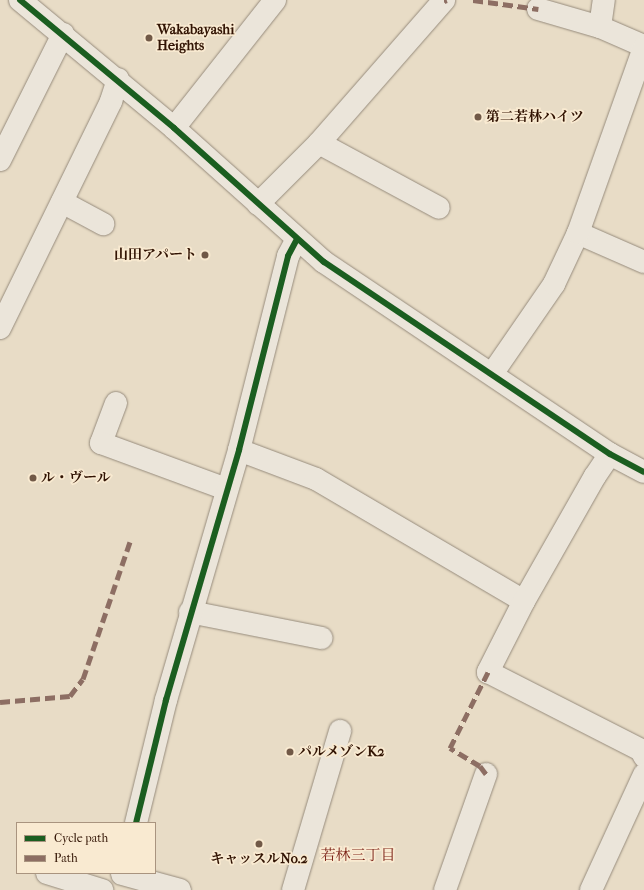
<!DOCTYPE html>
<meta charset="utf-8">
<style>
body{margin:0}
#map{position:relative;width:644px;height:890px;overflow:hidden;background:#e8dcc6;font-family:"IM FELL French Canon","Noto Serif JP",serif}
div>[style]{position:absolute}
[style*='--x']{left:calc(var(--x)*1px);top:calc(var(--y)*1px);width:calc(var(--w)*1px);rotate:calc(var(--a)*1deg)}
.roads{filter:drop-shadow(0 0 1px #968b7c) drop-shadow(0 0 1px #968b7c)}
.street>*{height:22px;margin:-11px;padding:0 11px;transform-origin:11px;border-radius:11px;background:#ebe5da}
.quiet>*{height:5px;margin-top:-2.5px;transform-origin:0;background:repeating-linear-gradient(90deg,#8d6e63 0 10px,transparent 0 15px)}
.cycleway>*{height:6px;margin:-3px;padding:0 3px;transform-origin:3px;border-radius:3px;background:#1b5e20}
.dots>*{width:11px;height:11px;translate:-50% -50%;box-sizing:border-box;border:2px solid #f9ead1;border-radius:50%}
span{translate:-50% -50%;white-space:nowrap;text-align:center;line-height:1.15;-webkit-text-stroke:3.5px #f9ead1;paint-order:stroke}
.poi-label{font-size:14px;color:#311303;font-weight:700}
.left{translate:0 -50%;text-align:left}
.right{translate:-100% -50%;text-align:right}
.neighbourhood-label{font-size:15px;color:#7a1f14}
.legend{position:absolute;left:16px;top:822px;width:140px;height:52px;box-sizing:border-box;background:#f9ead1;border:1px solid #a9947f;margin:0;padding:5px 7px;list-style:none;font-size:12px;color:#311303}
.legend li{display:flex;align-items:center;gap:8px;height:20px}
.legend b{width:20px;border:1px solid #a9947f}
</style>
<div id="map">
<div class="roads">
<div class="street">
<i style="--x:20;--y:0;--w:200;--a:39.7"></i>
<i style="--x:174;--y:128;--w:201;--a:41.8"></i>
<i style="--x:324;--y:262;--w:344;--a:33.9"></i>
<i style="--x:610;--y:454;--w:38;--a:28"></i>
<i style="--x:538;--y:9;--w:65;--a:16.2"></i>
<i style="--x:600;--y:27;--w:48;--a:23.4"></i>
<i style="--x:600;--y:27;--w:27;--a:-82"></i>
<i style="--x:174;--y:128;--w:163;--a:-51.7"></i>
<i style="--x:319;--y:143;--w:136;--a:28.4"></i>
<i style="--x:0;--y:160;--w:141;--a:-63.4"></i>
<i style="--x:62;--y:202;--w:47;--a:28.2"></i>
<i style="--x:258;--y:204;--w:86;--a:-45"></i>
<i style="--x:319;--y:143;--w:190;--a:-48.8"></i>
<i style="--x:578;--y:233;--w:72;--a:23.7"></i>
<i style="--x:0;--y:328;--w:253;--a:-63.9"></i>
<i style="--x:111;--y:101;--w:23;--a:-72"></i>
<i style="--x:492;--y:374;--w:109;--a:-55.4"></i>
<i style="--x:554;--y:284;--w:56;--a:-64.8"></i>
<i style="--x:578;--y:233;--w:196;--a:-70.4"></i>
<i style="--x:116;--y:403;--w:43;--a:110.6"></i>
<i style="--x:101;--y:443;--w:133;--a:20.2"></i>
<i style="--x:239;--y:450;--w:82;--a:20.6"></i>
<i style="--x:316;--y:479;--w:241;--a:30.4"></i>
<i style="--x:610;--y:454;--w:27;--a:124"></i>
<i style="--x:595;--y:476;--w:144;--a:119.6"></i>
<i style="--x:524;--y:601;--w:80;--a:116.9"></i>
<i style="--x:488;--y:672;--w:172;--a:27"></i>
<i style="--x:641;--y:750;--w:7;--a:63"></i>
<i style="--x:190;--y:612;--w:134;--a:11.2"></i>
<i style="--x:136;--y:823;--w:127;--a:-76.3"></i>
<i style="--x:166;--y:700;--w:260;--a:-73.7"></i>
<i style="--x:239;--y:450;--w:200;--a:-75.8"></i>
<i style="--x:288;--y:256;--w:19;--a:-62"></i>
<i style="--x:47;--y:873;--w:58;--a:17.2"></i>
<i style="--x:122;--y:874;--w:60;--a:15.4"></i>
<i style="--x:293;--y:890;--w:166;--a:-73.5"></i>
<i style="--x:445;--y:890;--w:123;--a:-70.5"></i>
<i style="--x:591;--y:890;--w:127;--a:-65.3"></i>
</div>
</div>
<div class="quiet">
<i style="--x:473;--y:0;--w:66;--a:7.9"></i>
<i style="--x:444;--y:1;--w:3;--a:-18"></i>
<i style="--x:0;--y:702;--w:70;--a:-4.9"></i>
<i style="--x:70;--y:696;--w:21;--a:-53"></i>
<i style="--x:83;--y:679;--w:145;--a:-71.1"></i>
<i style="--x:486;--y:774;--w:10;--a:-127"></i>
<i style="--x:480;--y:766;--w:35;--a:-149"></i>
<i style="--x:450;--y:748;--w:85;--a:-63.4"></i>
</div>
<div class="cycleway">
<i style="--x:20;--y:0;--w:200;--a:39.7"></i>
<i style="--x:174;--y:128;--w:201;--a:41.8"></i>
<i style="--x:324;--y:262;--w:344;--a:33.9"></i>
<i style="--x:610;--y:454;--w:38;--a:28"></i>
<i style="--x:136;--y:823;--w:127;--a:-76.3"></i>
<i style="--x:166;--y:700;--w:260;--a:-73.7"></i>
<i style="--x:239;--y:450;--w:200;--a:-75.8"></i>
<i style="--x:288;--y:256;--w:19;--a:-62"></i>
</div>
<div class="dots">
<i style="left:149px;top:38px;background:#715947"></i>
<i style="left:478px;top:117px;background:#715947"></i>
<i style="left:205px;top:255px;background:#715947"></i>
<i style="left:33px;top:478px;background:#715947"></i>
<i style="left:290px;top:752px;background:#715947"></i>
<i style="left:259px;top:844px;background:#715947"></i>
</div>
<div class="poi-label">
<span class="left" style="left:157px;top:38px">Wakabayashi<br>Heights</span>
<span class="left" style="left:486px;top:117px">第二若林ハイツ</span>
<span class="right" style="left:197px;top:255px">山田アパート</span>
<span class="left" style="left:41px;top:478px">ル・ヴール</span>
<span class="left" style="left:298px;top:752px">パルメゾンK2</span>
<span style="left:259px;top:859px">キャッスルNo.2</span>
</div>
<div class="neighbourhood-label">
<span style="left:358px;top:856px">若林三丁目</span>
</div>
<ul class="legend">
<li><b style="height:5px;background:#1b5e20"></b>Cycle path</li>
<li><b style="height:5px;background:#8d6e63"></b>Path</li>
</ul>
</div>
